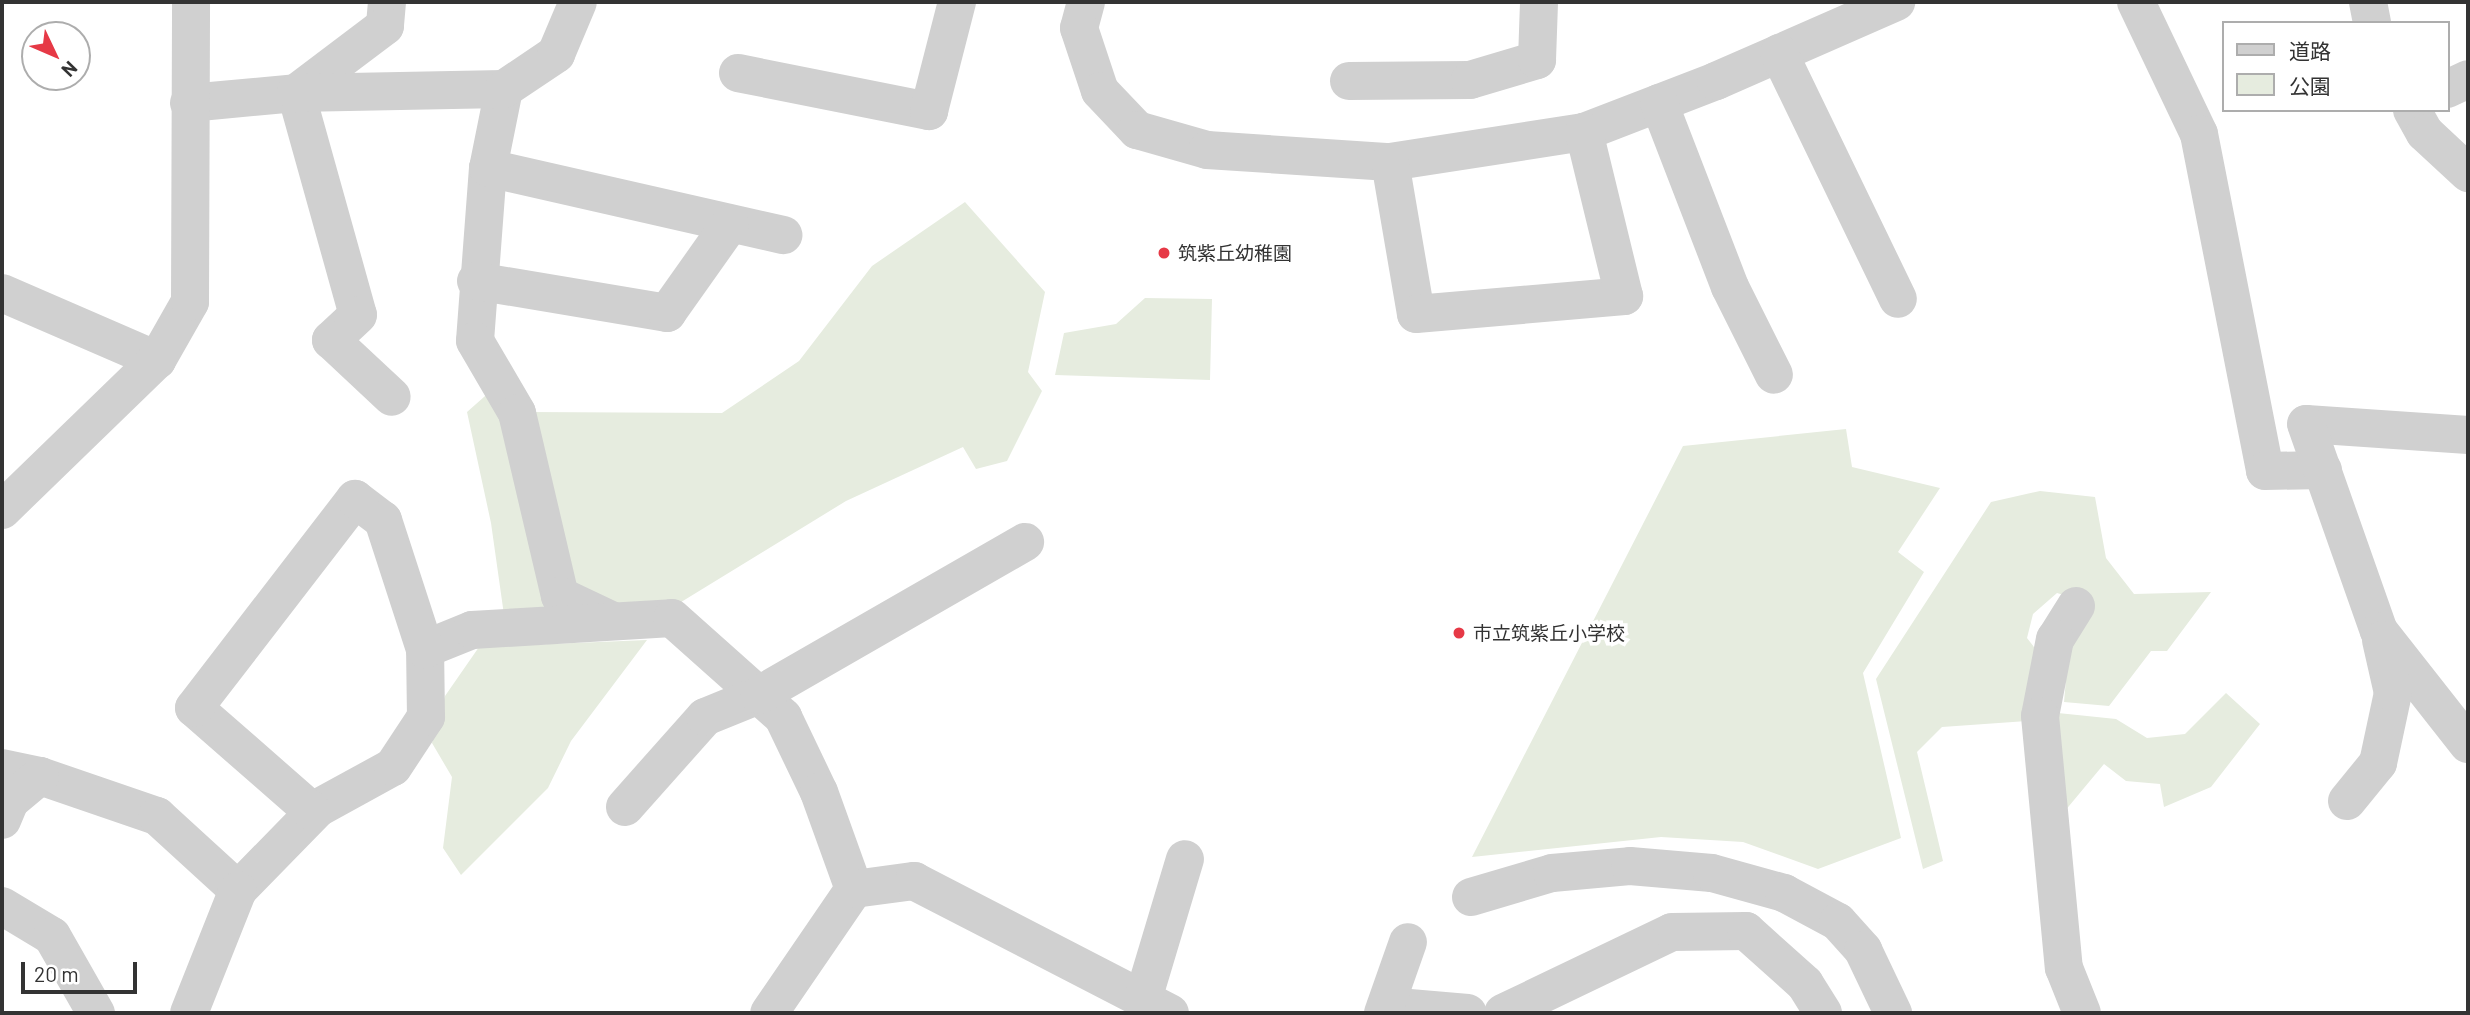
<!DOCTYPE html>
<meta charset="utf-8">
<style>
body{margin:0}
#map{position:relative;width:2470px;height:1015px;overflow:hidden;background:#fff;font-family:Barlow,"Noto Sans JP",sans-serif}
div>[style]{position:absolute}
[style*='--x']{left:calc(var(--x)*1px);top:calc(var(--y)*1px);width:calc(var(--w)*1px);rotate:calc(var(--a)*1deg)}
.green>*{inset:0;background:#e6ecdf}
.minor>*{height:38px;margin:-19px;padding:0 19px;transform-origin:19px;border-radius:19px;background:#d0d0d0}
.dots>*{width:19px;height:19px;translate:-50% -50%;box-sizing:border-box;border:4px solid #fff;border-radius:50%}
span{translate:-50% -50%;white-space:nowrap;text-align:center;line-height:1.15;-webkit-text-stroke:7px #fff;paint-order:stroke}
.poi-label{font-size:19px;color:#333}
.left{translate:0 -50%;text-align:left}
.frame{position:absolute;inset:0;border:4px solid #333;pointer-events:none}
.legend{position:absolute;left:2222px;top:21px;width:228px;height:91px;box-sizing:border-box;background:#fff;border:2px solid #adadad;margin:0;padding:9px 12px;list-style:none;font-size:21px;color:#333}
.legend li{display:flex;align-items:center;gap:14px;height:35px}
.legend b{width:35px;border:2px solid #adadad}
.north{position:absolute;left:21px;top:21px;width:70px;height:70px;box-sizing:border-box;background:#fff;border:2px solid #adadad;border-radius:50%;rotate:134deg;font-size:19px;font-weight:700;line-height:28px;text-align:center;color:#333}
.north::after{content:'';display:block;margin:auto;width:24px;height:32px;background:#e63946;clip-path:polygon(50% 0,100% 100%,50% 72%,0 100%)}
.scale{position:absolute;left:21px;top:962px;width:116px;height:32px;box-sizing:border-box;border:4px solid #333;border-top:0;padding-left:9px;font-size:21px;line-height:24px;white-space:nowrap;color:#333;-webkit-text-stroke:5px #fff;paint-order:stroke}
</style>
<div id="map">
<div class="green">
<i style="clip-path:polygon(965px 202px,1045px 292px,1028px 372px,1042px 391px,1007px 461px,976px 469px,963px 447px,846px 501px,673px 607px,594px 604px,567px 583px,528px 412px,722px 413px,799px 361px,872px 266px)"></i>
<i style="clip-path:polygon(1145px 298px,1212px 299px,1210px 380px,1055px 375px,1064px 333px,1116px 324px)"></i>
<i style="clip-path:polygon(493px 389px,547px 614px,504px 615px,491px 523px,467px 412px)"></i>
<i style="clip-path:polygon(1846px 429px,1852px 467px,1940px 488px,1898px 552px,1924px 572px,1863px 673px,1901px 838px,1818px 869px,1743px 842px,1661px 837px,1472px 857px,1683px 446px)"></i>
<i style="clip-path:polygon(2040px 491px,2095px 497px,2106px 558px,2134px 594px,2211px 592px,2167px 651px,2151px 651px,2109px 706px,2064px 702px,2070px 634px,2087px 602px,2057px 593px,2033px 614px,2027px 638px,2037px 651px,2027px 721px,1942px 727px,1917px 752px,1943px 861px,1923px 869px,1876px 679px,1991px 502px)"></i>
<i style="clip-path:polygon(647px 640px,571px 741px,548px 788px,461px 875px,443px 848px,452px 777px,432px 743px,445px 696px,479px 647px)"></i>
<i style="clip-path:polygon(2226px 693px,2260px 724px,2211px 787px,2164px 807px,2160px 784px,2126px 781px,2104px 764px,2064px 812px,2058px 713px,2116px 719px,2147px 738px,2185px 734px)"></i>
</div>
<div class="minor">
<i style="--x:387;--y:2;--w:24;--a:95"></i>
<i style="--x:385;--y:26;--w:111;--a:143"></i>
<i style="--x:296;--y:93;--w:230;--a:74.4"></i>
<i style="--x:358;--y:315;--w:37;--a:137"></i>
<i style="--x:331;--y:340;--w:83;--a:43.1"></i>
<i style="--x:1086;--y:2;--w:27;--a:105"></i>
<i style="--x:1079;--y:28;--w:66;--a:71.6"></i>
<i style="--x:1100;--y:91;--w:54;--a:46.5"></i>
<i style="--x:1137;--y:130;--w:73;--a:15.9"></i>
<i style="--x:1207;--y:150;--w:183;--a:3.8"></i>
<i style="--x:1390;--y:162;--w:196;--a:-8.8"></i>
<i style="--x:1584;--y:132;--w:142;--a:-21.1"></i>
<i style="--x:1716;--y:81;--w:197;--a:-23.7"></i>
<i style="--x:2136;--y:2;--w:146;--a:64.5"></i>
<i style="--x:2199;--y:134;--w:343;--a:78.9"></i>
<i style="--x:2265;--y:471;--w:58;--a:-1"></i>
<i style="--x:2368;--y:2;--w:21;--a:79"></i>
<i style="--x:1779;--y:53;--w:273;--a:64.2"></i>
<i style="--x:738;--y:73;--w:195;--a:11.3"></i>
<i style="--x:929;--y:111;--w:113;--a:-75.6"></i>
<i style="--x:1349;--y:81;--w:121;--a:-0.5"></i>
<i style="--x:1470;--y:80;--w:70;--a:-16.6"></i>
<i style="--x:1537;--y:60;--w:58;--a:-88"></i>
<i style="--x:504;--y:89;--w:81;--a:101.4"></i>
<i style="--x:488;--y:168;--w:173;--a:94.3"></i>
<i style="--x:475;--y:341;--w:83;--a:59.7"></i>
<i style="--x:517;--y:413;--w:188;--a:76.8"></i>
<i style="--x:560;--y:596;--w:56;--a:25.2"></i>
<i style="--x:2447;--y:89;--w:23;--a:-25"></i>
<i style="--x:189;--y:103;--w:107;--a:-5.3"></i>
<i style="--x:296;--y:93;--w:208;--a:-1.1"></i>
<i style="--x:504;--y:89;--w:63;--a:-33.9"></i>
<i style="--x:556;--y:54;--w:56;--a:-67.1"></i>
<i style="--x:1659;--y:103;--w:197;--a:68.9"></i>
<i style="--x:1730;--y:287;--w:98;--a:63.4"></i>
<i style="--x:2412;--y:110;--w:26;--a:61"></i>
<i style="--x:2425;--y:133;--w:59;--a:42.9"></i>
<i style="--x:1390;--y:162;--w:154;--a:80.3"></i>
<i style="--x:1416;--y:314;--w:209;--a:-4.9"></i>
<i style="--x:1624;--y:296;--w:169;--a:-103.7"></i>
<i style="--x:488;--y:168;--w:303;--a:12.8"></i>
<i style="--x:476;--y:281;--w:194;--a:9.5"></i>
<i style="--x:667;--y:313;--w:109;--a:-54.7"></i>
<i style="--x:2;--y:293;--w:169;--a:23.4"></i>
<i style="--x:2468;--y:435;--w:162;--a:-176.1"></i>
<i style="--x:2306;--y:424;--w:219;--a:70.6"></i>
<i style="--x:2379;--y:631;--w:144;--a:51.8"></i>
<i style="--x:2;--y:510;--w:216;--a:-44.1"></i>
<i style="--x:157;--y:360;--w:67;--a:-60.4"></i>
<i style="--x:190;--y:302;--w:300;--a:-89.8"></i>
<i style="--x:2076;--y:606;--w:39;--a:122"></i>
<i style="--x:2055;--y:639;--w:78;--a:101"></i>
<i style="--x:2040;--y:716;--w:253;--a:84.6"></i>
<i style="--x:2064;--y:968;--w:48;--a:68.2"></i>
<i style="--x:2;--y:768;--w:39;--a:12"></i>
<i style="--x:40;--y:776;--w:124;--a:18.9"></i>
<i style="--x:157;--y:816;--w:110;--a:42.4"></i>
<i style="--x:238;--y:890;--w:115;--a:-45.7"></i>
<i style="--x:318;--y:808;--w:85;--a:-28.7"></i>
<i style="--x:393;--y:767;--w:60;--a:-56.6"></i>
<i style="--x:426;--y:717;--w:68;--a:-90.8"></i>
<i style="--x:425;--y:649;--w:51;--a:-22"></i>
<i style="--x:472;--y:630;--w:200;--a:-3.4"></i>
<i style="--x:672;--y:618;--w:149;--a:41.7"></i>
<i style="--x:783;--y:717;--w:83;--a:64.4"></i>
<i style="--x:819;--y:792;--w:103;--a:70.2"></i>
<i style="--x:854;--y:889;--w:150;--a:124.4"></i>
<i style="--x:2347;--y:801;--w:49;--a:-50.8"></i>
<i style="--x:2378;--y:763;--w:72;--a:-77.9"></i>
<i style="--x:2393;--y:693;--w:54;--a:-102.8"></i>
<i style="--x:625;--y:807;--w:120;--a:-48.4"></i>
<i style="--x:705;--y:717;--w:58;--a:-22.2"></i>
<i style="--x:759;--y:695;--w:307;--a:-29.9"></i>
<i style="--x:313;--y:812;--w:158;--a:-138.8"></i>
<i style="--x:194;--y:708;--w:264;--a:-52.4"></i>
<i style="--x:355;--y:499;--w:35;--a:37"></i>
<i style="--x:383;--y:520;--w:136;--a:72"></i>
<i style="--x:2;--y:820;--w:21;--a:-67"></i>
<i style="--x:10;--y:801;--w:39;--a:-40"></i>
<i style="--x:854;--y:889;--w:61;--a:-7.6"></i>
<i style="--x:914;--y:881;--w:288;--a:27.3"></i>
<i style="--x:1471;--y:897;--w:84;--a:-16.5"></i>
<i style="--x:1552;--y:873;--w:78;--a:-5.1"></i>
<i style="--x:1630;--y:866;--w:82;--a:4.9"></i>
<i style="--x:1712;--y:873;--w:75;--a:15.5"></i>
<i style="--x:1784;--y:893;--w:61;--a:28.2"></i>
<i style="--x:1838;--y:922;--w:38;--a:48"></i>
<i style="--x:1863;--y:950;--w:70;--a:64.5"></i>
<i style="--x:2;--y:906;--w:58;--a:31"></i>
<i style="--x:52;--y:936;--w:89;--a:60.3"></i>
<i style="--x:1143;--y:999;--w:146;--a:-73.3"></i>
<i style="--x:1386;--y:1006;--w:82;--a:4.9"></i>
<i style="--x:189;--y:1013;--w:132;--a:-68.3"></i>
<i style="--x:1383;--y:1013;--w:75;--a:-70.6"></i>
<i style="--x:1503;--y:1013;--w:187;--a:-25.6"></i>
<i style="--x:1672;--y:932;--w:74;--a:-0.8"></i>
<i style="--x:1746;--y:931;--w:79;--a:41.9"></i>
<i style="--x:1805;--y:984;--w:34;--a:58"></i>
</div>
<div class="dots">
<i style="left:1164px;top:253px;background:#e63946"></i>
<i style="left:1459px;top:633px;background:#e63946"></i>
</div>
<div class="poi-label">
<span class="left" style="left:1178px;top:253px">筑紫丘幼稚園</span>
<span class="left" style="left:1473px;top:633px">市立筑紫丘小学校</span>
</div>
<div class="frame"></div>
<ul class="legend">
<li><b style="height:9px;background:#d0d0d0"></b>道路</li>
<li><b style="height:19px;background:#e6ecdf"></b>公園</li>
</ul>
<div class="north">N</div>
<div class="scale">20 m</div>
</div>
